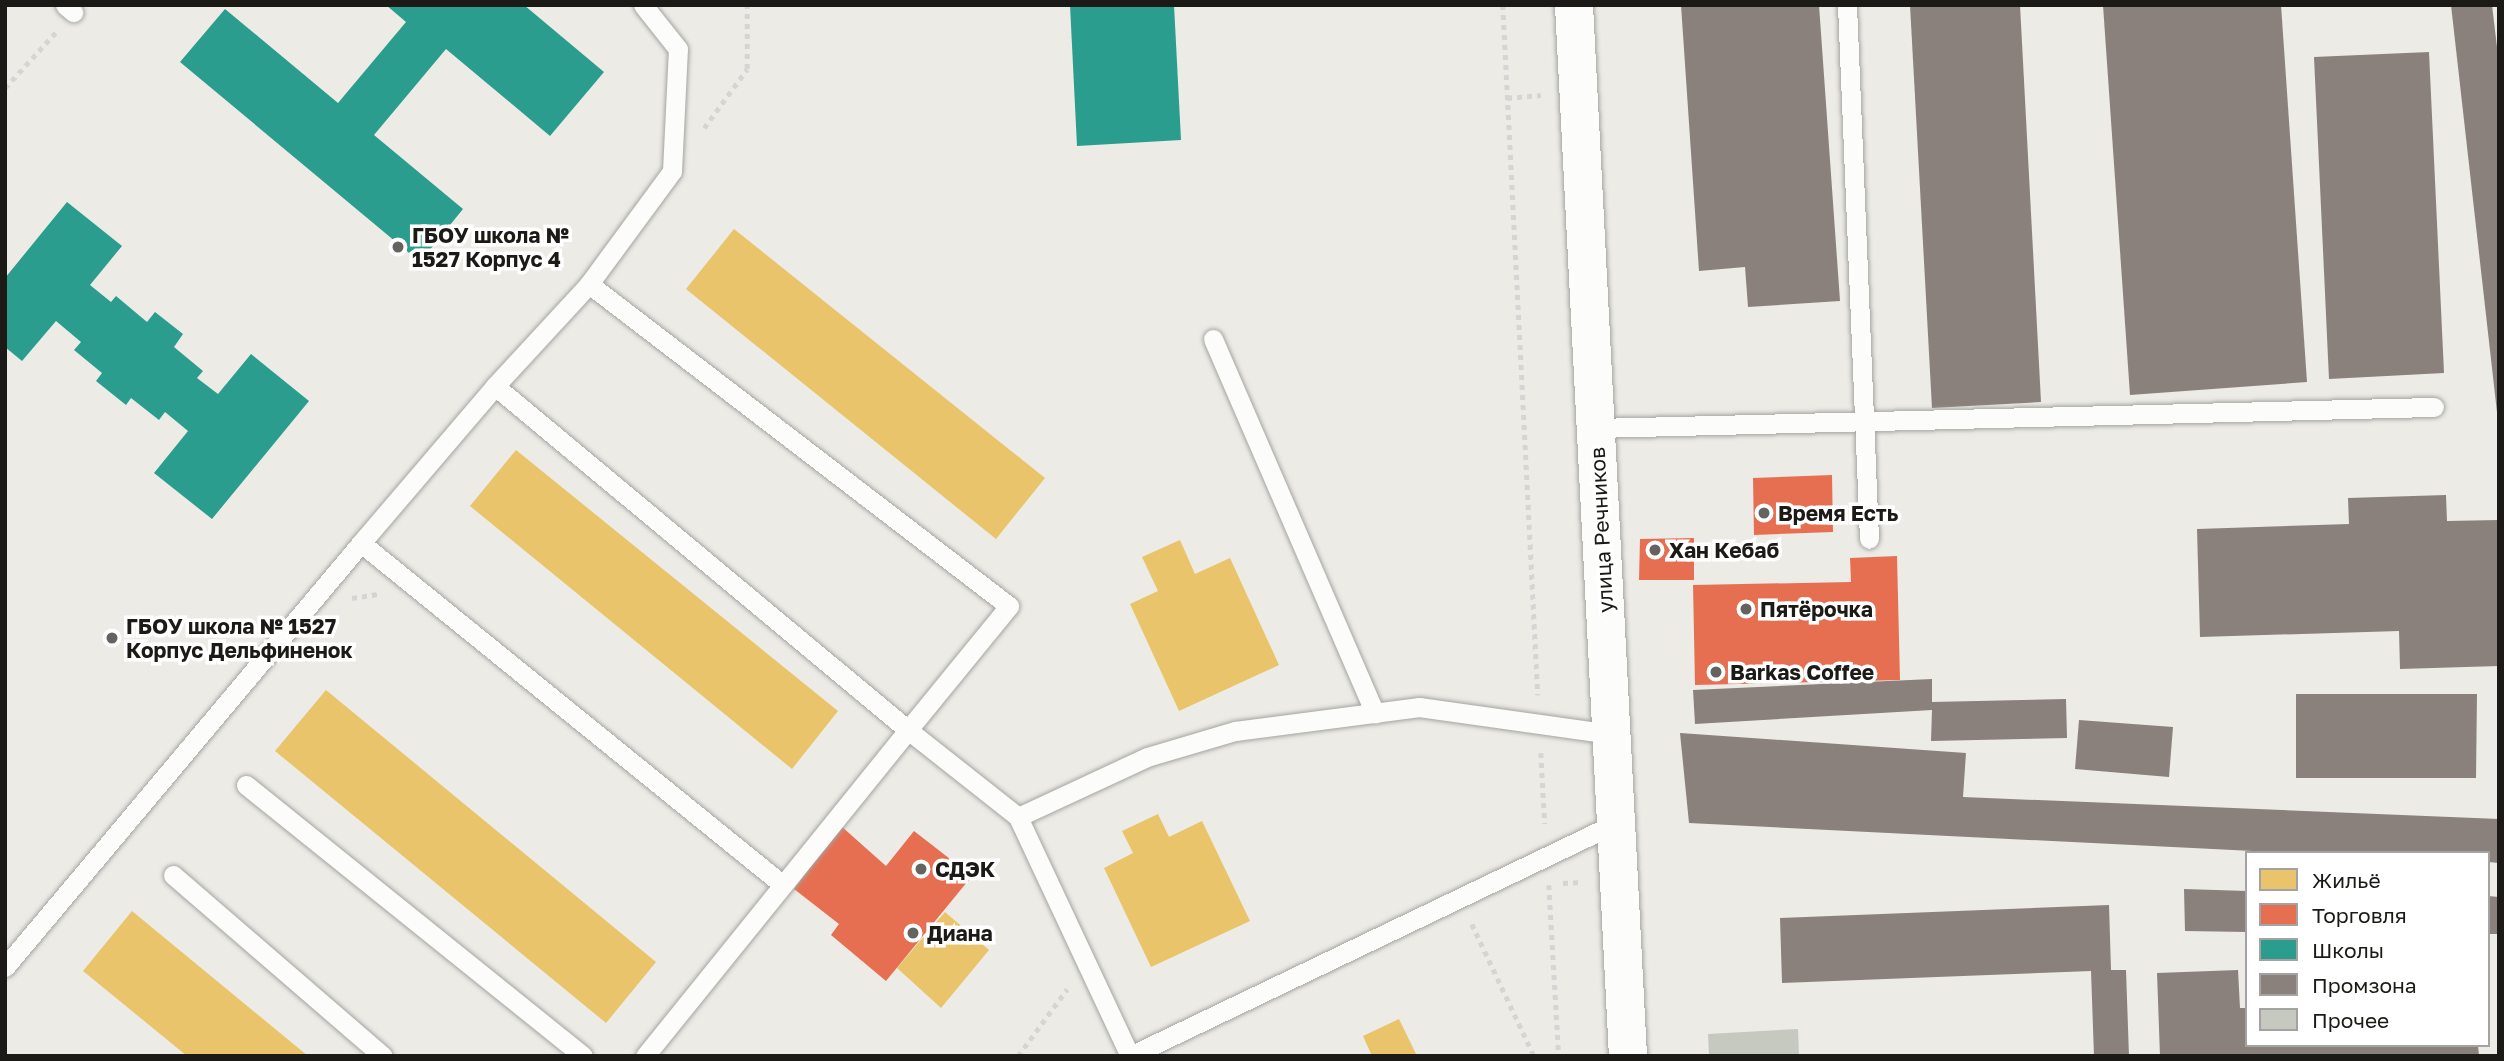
<!DOCTYPE html>
<meta charset="utf-8">
<style>
body{margin:0}
#map{position:relative;width:2504px;height:1061px;overflow:hidden;background:#ecebe6;font-family:"Golos Text",sans-serif}
div>[style]{position:absolute}
[style*='--x']{left:calc(var(--x)*1px);top:calc(var(--y)*1px);width:calc(var(--w)*1px);rotate:calc(var(--a)*1deg)}
.homes>*{inset:0;background:#e9c46a}
.shops>*{inset:0;background:#e76f51}
.schools>*{inset:0;background:#2a9d8f}
.industry>*{inset:0;background:#8a817c}
.building>*{inset:0;background:#c6c9bf}
.path>*{height:4.5px;margin-top:-2.25px;transform-origin:0;background:repeating-linear-gradient(90deg,#d6d5d3 0 5px,transparent 0 10px)}
.roads{filter:drop-shadow(0 0 2px #a5a4a0) drop-shadow(0 0 2px #a5a4a0)}
.service>*{height:19px;margin:-9.5px;padding:0 9.5px;transform-origin:9.5px;border-radius:9.5px;background:#fcfcfb}
.tertiary>*{height:38px;margin:-19px;padding:0 19px;transform-origin:19px;border-radius:19px;background:#fcfcfb}
.dots>*{width:19px;height:19px;translate:-50% -50%;box-sizing:border-box;border:4px solid #fff;border-radius:50%}
span{translate:-50% -50%;white-space:nowrap;text-align:center;line-height:1.15;-webkit-text-stroke:7px #fff;paint-order:stroke}
.poi-label{font-size:21px;color:#1b1a16;font-weight:700}
.left{translate:0 -50%;text-align:left}
.street-label{font-size:21px;color:#1b1a16}
.frame{position:absolute;inset:0;border:7px solid #1b1a16;pointer-events:none}
.legend{position:absolute;left:2245px;top:851px;width:245px;height:196px;box-sizing:border-box;background:#fff;border:2px solid #a4a3a2;margin:0;padding:9px 12px;list-style:none;font-size:21px;color:#1b1a16}
.legend li{display:flex;align-items:center;gap:14px;height:35px}
.legend b{width:35px;border:2px solid #a4a3a2}
</style>
<div id="map">
<div class="homes">
<i style="clip-path:polygon(734px 229px,1045px 478px,996px 539px,686px 289px)"></i>
<i style="clip-path:polygon(516px 450px,838px 711px,792px 769px,470px 506px)"></i>
<i style="clip-path:polygon(1180px 540px,1195px 574px,1230px 558px,1279px 665px,1179px 711px,1130px 604px,1158px 591px,1142px 557px)"></i>
<i style="clip-path:polygon(326px 690px,656px 962px,606px 1023px,275px 751px)"></i>
<i style="clip-path:polygon(1158px 814px,1169px 837px,1202px 821px,1250px 921px,1151px 967px,1104px 868px,1133px 853px,1122px 831px)"></i>
<i style="clip-path:polygon(132px 911px,308px 1056px,187px 1056px,83px 971px)"></i>
<i style="clip-path:polygon(945px 912px,989px 950px,941px 1008px,897px 968px)"></i>
<i style="clip-path:polygon(1399px 1019px,1417px 1056px,1372px 1056px,1363px 1036px)"></i>
</div>
<div class="shops">
<i style="clip-path:polygon(1832px 475px,1833px 532px,1754px 535px,1753px 478px)"></i>
<i style="clip-path:polygon(1694px 538px,1694px 580px,1639px 580px,1640px 539px)"></i>
<i style="clip-path:polygon(1897px 556px,1900px 680px,1695px 685px,1693px 585px,1851px 582px,1850px 558px)"></i>
<i style="clip-path:polygon(841px 826px,886px 866px,914px 831px,972px 876px,886px 981px,831px 935px,839px 924px,794px 889px)"></i>
</div>
<div class="schools">
<i style="clip-path:polygon(386px 5px,524px 5px,604px 72px,550px 136px,446px 49px,374px 135px,463px 209px,420px 262px,180px 62px,225px 9px,338px 103px,406px 22px)"></i>
<i style="clip-path:polygon(1070px 5px,1174px 5px,1181px 140px,1077px 146px)"></i>
<i style="clip-path:polygon(67px 202px,122px 246px,90px 285px,111px 302px,116px 296px,147px 322px,155px 312px,183px 334px,174px 347px,203px 371px,197px 378px,218px 394px,251px 354px,309px 401px,212px 519px,154px 473px,188px 431px,165px 412px,159px 420px,131px 398px,126px 405px,96px 381px,102px 373px,74px 350px,81px 342px,56px 321px,22px 361px,5px 347px,5px 278px)"></i>
</div>
<div class="industry">
<i style="clip-path:polygon(1681px 5px,1819px 5px,1840px 301px,1748px 307px,1745px 267px,1699px 271px)"></i>
<i style="clip-path:polygon(1910px 5px,2020px 5px,2041px 402px,1932px 408px)"></i>
<i style="clip-path:polygon(2103px 5px,2281px 5px,2307px 382px,2130px 395px)"></i>
<i style="clip-path:polygon(2451px 5px,2492px 5px,2499px 64px,2499px 430px)"></i>
<i style="clip-path:polygon(2429px 52px,2444px 373px,2329px 379px,2314px 57px)"></i>
<i style="clip-path:polygon(2446px 495px,2447px 521px,2499px 520px,2499px 666px,2400px 669px,2399px 631px,2200px 637px,2197px 529px,2349px 524px,2348px 498px)"></i>
<i style="clip-path:polygon(1932px 679px,1932px 702px,2066px 699px,2067px 738px,1931px 741px,1932px 710px,1695px 724px,1693px 690px)"></i>
<i style="clip-path:polygon(2296px 694px,2477px 694px,2476px 778px,2296px 778px)"></i>
<i style="clip-path:polygon(2079px 720px,2173px 727px,2169px 777px,2075px 769px)"></i>
<i style="clip-path:polygon(1680px 733px,1966px 753px,1963px 797px,2499px 819px,2499px 863px,2488px 862px,2488px 853px,2292px 853px,1689px 823px)"></i>
<i style="clip-path:polygon(2184px 889px,2247px 891px,2247px 932px,2185px 931px)"></i>
<i style="clip-path:polygon(2488px 896px,2499px 897px,2499px 934px,2488px 934px)"></i>
<i style="clip-path:polygon(2109px 905px,2111px 970px,2126px 970px,2129px 1056px,2094px 1056px,2091px 971px,1782px 983px,1780px 918px)"></i>
<i style="clip-path:polygon(2238px 970px,2240px 1008px,2247px 1008px,2247px 1045px,2478px 1045px,2479px 1056px,2160px 1056px,2157px 973px)"></i>
</div>
<div class="building">
<i style="clip-path:polygon(1798px 1029px,1799px 1056px,1709px 1056px,1708px 1034px)"></i>
</div>
<div class="path">
<i style="--x:1503;--y:5;--w:691;--a:87.1"></i>
<i style="--x:5;--y:88;--w:76;--a:-47.7"></i>
<i style="--x:1507;--y:98;--w:34;--a:-5"></i>
<i style="--x:704;--y:128;--w:73;--a:-53.9"></i>
<i style="--x:747;--y:69;--w:64;--a:-90"></i>
<i style="--x:352;--y:598;--w:26;--a:-9"></i>
<i style="--x:1541;--y:753;--w:71;--a:86.8"></i>
<i style="--x:1563;--y:883;--w:19;--a:-3"></i>
<i style="--x:1549;--y:885;--w:171;--a:86.7"></i>
<i style="--x:1472;--y:924;--w:146;--a:64.8"></i>
<i style="--x:1018;--y:1056;--w:83;--a:-53.8"></i>
</div>
<div class="roads">
<div class="service">
<i style="--x:65;--y:5;--w:11;--a:41"></i>
<i style="--x:1847;--y:5;--w:534;--a:87.64"></i>
<i style="--x:589;--y:284;--w:529;--a:37.48"></i>
<i style="--x:1009;--y:606;--w:160;--a:129.2"></i>
<i style="--x:908;--y:730;--w:537;--a:-140.21"></i>
<i style="--x:495;--y:386;--w:139;--a:-47.3"></i>
<i style="--x:589;--y:284;--w:140;--a:-53.7"></i>
<i style="--x:672;--y:171;--w:122;--a:-87.2"></i>
<i style="--x:678;--y:49;--w:56;--a:-128.5"></i>
<i style="--x:1213;--y:339;--w:408;--a:66.6"></i>
<i style="--x:1596;--y:428;--w:838;--a:-1.44"></i>
<i style="--x:361;--y:543;--w:206;--a:-49.5"></i>
<i style="--x:246;--y:785;--w:432;--a:38.8"></i>
<i style="--x:173;--y:875;--w:277;--a:40.8"></i>
<i style="--x:5;--y:967;--w:554;--a:-49.98"></i>
<i style="--x:361;--y:543;--w:543;--a:39.02"></i>
<i style="--x:1129;--y:1054;--w:262;--a:-115.1"></i>
<i style="--x:1018;--y:817;--w:142;--a:-24.9"></i>
<i style="--x:1147;--y:757;--w:92;--a:-16.5"></i>
<i style="--x:1235;--y:731;--w:186;--a:-7.4"></i>
<i style="--x:1419;--y:707;--w:194;--a:8"></i>
<i style="--x:645;--y:1056;--w:419;--a:-51.1"></i>
<i style="--x:908;--y:730;--w:140;--a:38.3"></i>
<i style="--x:1130;--y:1056;--w:539;--a:-25.61"></i>
</div>
<div class="tertiary">
<i style="--x:1574;--y:5;--w:1052;--a:87.06"></i>
</div>
</div>
<div class="dots">
<i style="left:398px;top:247px;background:#64635f"></i>
<i style="left:1764px;top:513px;background:#64635f"></i>
<i style="left:1655px;top:550px;background:#64635f"></i>
<i style="left:1746px;top:609px;background:#64635f"></i>
<i style="left:112px;top:638px;background:#64635f"></i>
<i style="left:1716px;top:672px;background:#64635f"></i>
<i style="left:921px;top:869px;background:#64635f"></i>
<i style="left:913px;top:933px;background:#64635f"></i>
</div>
<div class="poi-label">
<span class="left" style="left:412px;top:247px">ГБОУ школа №<br>1527 Корпус 4</span>
<span class="left" style="left:1778px;top:513px">Время Есть</span>
<span class="left" style="left:1669px;top:550px">Хан Кебаб</span>
<span class="left" style="left:1760px;top:609px">Пятёрочка</span>
<span class="left" style="left:126px;top:638px">ГБОУ школа № 1527<br>Корпус Дельфиненок</span>
<span class="left" style="left:1730px;top:672px">Barkas Coffee</span>
<span class="left" style="left:935px;top:869px">СДЭК</span>
<span class="left" style="left:927px;top:933px">Диана</span>
</div>
<div class="street-label">
<span style="left:1601px;top:530px;rotate:-93deg">улица Речников</span>
</div>
<div class="frame"></div>
<ul class="legend">
<li><b style="height:19px;background:#e9c46a"></b>Жильё</li>
<li><b style="height:19px;background:#e76f51"></b>Торговля</li>
<li><b style="height:19px;background:#2a9d8f"></b>Школы</li>
<li><b style="height:19px;background:#8a817c"></b>Промзона</li>
<li><b style="height:19px;background:#c6c9bf"></b>Прочее</li>
</ul>
</div>
